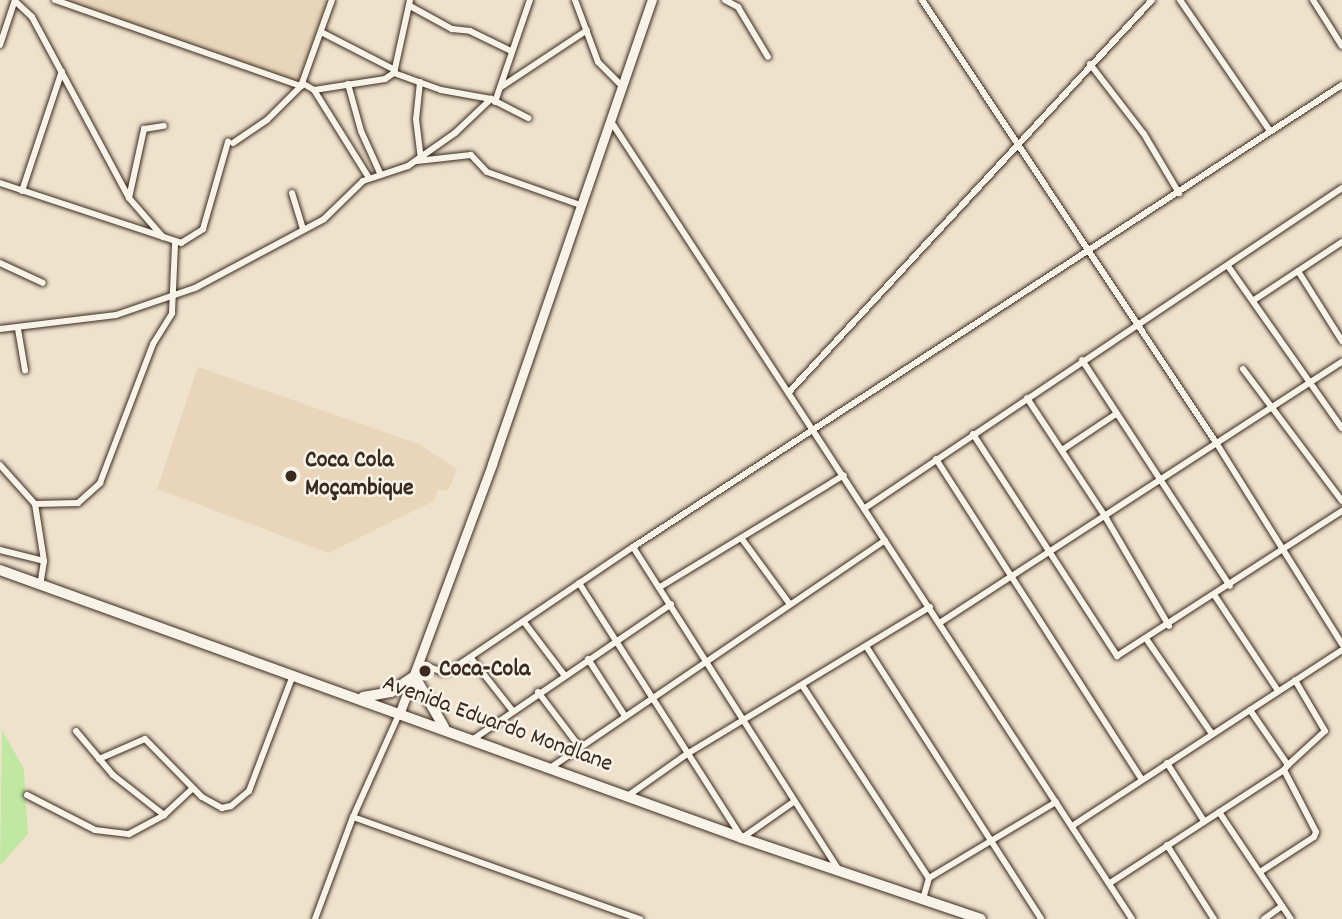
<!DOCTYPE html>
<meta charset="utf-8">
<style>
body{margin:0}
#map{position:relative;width:1342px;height:919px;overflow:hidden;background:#efe2cd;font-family:Dekko,sans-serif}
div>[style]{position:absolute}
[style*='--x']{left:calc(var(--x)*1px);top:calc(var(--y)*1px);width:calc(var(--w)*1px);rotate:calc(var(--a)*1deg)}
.built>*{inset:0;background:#e9d6ba}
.green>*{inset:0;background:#c1e8a3}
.roads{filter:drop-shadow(0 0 2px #3b2a1e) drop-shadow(0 0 2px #3b2a1e)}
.street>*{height:6px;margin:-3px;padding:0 3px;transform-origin:3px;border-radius:3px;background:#f7f3e8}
.secondary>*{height:9px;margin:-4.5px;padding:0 4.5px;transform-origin:4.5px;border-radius:4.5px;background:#f7f3e8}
.primary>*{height:10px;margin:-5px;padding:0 5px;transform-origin:5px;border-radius:5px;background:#f7f3e8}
.dots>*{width:19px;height:19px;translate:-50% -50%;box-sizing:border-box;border:4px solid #f7f3e8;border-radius:50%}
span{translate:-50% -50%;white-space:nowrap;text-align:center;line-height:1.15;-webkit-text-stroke:5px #f7f3e8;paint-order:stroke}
.poi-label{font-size:24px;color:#3b2a1e;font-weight:700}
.left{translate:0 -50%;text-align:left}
.street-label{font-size:24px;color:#3b2a1e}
</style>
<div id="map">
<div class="built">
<i style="clip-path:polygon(54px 0,327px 0,298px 87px)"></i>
<i style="clip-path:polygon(198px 367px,419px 444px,457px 469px,448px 491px,438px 489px,434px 501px,328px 553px,157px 489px)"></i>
</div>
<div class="green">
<i style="clip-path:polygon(2px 730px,24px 769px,28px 834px,0 866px)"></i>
</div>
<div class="roads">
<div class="street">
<i style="--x:55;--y:0;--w:261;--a:19.3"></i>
<i style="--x:301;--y:86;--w:91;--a:-70.2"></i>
<i style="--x:575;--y:0;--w:66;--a:69.6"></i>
<i style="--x:598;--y:62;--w:34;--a:45"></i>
<i style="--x:725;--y:0;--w:15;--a:28"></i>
<i style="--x:738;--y:7;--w:58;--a:59"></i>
<i style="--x:922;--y:0;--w:533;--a:56.4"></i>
<i style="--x:1217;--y:444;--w:236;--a:58"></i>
<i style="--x:1180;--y:0;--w:159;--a:55.5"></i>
<i style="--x:1313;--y:0;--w:54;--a:57.8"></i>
<i style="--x:15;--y:1;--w:23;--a:43"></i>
<i style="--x:32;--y:17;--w:205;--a:61.8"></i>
<i style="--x:129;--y:198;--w:52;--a:48.9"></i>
<i style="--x:410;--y:6;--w:48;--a:28.7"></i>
<i style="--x:452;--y:29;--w:18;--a:6"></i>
<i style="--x:470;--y:31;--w:46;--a:26"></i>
<i style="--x:321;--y:32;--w:83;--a:27.2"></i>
<i style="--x:0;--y:45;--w:47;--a:-71.6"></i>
<i style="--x:1090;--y:64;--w:88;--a:52.4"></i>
<i style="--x:1144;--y:134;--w:69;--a:59.3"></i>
<i style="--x:394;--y:73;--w:50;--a:19.9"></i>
<i style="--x:441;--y:90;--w:51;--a:10.2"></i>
<i style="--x:491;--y:99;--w:42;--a:27.2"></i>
<i style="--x:420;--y:82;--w:37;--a:96"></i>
<i style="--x:416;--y:119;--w:38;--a:83"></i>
<i style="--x:302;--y:83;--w:14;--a:30"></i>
<i style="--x:314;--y:90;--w:104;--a:58"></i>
<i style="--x:348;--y:84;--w:49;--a:74.5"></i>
<i style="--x:361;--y:131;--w:48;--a:65.6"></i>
<i style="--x:501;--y:87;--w:103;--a:-33.5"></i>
<i style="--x:314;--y:90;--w:72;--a:-8.8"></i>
<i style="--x:385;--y:79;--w:11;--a:-34"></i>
<i style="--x:394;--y:73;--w:75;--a:-77.6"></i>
<i style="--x:495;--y:102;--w:108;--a:-71.1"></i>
<i style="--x:610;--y:120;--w:954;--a:56.84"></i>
<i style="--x:233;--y:143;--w:41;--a:-34.1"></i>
<i style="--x:267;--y:120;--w:48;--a:-45"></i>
<i style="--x:417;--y:161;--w:54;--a:-6.3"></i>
<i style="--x:471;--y:155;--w:23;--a:47"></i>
<i style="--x:487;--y:172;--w:99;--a:19.5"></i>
<i style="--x:0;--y:183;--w:191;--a:18.3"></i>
<i style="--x:181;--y:243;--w:26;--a:-32"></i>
<i style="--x:203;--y:229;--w:91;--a:-74"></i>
<i style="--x:22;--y:191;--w:126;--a:-71.6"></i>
<i style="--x:292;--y:193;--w:37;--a:73"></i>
<i style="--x:129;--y:198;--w:71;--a:-77.7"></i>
<i style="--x:144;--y:129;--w:20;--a:-9"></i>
<i style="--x:0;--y:263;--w:47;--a:24.9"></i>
<i style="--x:1228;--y:266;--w:198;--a:54.9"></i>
<i style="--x:1298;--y:271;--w:83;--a:57.8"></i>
<i style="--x:1254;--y:300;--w:105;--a:-33.4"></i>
<i style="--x:0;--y:329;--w:117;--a:-6.9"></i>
<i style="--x:116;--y:315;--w:83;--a:-18.9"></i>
<i style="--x:195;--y:288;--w:146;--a:-28.1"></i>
<i style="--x:324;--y:219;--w:54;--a:-44.3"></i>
<i style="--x:363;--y:181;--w:47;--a:-18.4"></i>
<i style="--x:408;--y:166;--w:57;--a:-35.1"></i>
<i style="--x:455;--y:133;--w:50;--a:-43.4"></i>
<i style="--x:18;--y:329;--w:42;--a:80.3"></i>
<i style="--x:1082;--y:360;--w:270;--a:56.8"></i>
<i style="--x:1243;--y:369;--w:165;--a:53.1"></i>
<i style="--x:789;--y:392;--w:534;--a:-47.2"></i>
<i style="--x:1027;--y:398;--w:144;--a:56.6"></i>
<i style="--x:1106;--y:518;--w:125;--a:59.7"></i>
<i style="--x:973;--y:434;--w:265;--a:57"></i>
<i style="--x:1117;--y:656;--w:268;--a:-32.8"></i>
<i style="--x:1062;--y:450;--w:65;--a:-33.7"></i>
<i style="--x:936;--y:459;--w:379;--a:57.3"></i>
<i style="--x:0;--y:465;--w:52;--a:48.1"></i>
<i style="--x:35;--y:504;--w:58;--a:81"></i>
<i style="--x:44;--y:561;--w:24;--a:99"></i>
<i style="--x:35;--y:504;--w:43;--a:-1.3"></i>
<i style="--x:78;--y:503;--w:30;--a:-42"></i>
<i style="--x:100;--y:483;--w:149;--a:-69.1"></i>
<i style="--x:153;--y:344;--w:36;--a:-58"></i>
<i style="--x:172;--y:313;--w:70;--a:-87.5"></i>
<i style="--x:865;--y:508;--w:574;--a:-33.86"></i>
<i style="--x:742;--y:539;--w:79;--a:53.7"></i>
<i style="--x:633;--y:547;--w:382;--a:57.5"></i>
<i style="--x:0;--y:550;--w:45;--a:14"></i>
<i style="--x:579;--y:583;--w:303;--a:57.4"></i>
<i style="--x:742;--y:838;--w:61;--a:-35"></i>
<i style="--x:660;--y:587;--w:215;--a:-31.3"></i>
<i style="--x:1215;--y:596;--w:114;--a:56.4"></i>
<i style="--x:524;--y:622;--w:68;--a:52.8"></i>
<i style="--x:941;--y:622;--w:478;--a:-33"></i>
<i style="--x:1147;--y:640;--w:114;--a:55.3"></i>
<i style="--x:866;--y:646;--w:324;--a:57.3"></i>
<i style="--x:471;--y:658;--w:66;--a:51.7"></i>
<i style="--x:588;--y:659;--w:68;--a:57"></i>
<i style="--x:419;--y:663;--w:25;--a:21"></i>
<i style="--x:442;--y:672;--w:9;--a:-13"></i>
<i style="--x:451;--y:670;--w:220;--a:-34.1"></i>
<i style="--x:633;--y:547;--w:846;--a:-33.09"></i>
<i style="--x:802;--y:685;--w:231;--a:56.7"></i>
<i style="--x:538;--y:692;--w:68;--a:52.8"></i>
<i style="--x:1250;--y:710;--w:67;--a:55.4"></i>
<i style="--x:1288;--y:765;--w:6;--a:129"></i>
<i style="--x:1284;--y:770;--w:70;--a:62.7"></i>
<i style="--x:1316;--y:832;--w:5;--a:112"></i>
<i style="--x:1314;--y:837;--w:64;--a:147.1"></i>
<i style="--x:76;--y:731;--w:57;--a:49.9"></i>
<i style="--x:113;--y:775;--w:65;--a:38.1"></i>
<i style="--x:472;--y:740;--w:241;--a:-34.3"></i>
<i style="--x:99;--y:759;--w:50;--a:-23.5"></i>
<i style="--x:145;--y:739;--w:81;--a:45.5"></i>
<i style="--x:202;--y:797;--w:23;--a:29"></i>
<i style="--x:222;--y:808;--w:9;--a:-13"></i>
<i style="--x:231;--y:806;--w:23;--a:-40"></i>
<i style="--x:249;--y:791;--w:124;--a:-69.2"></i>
<i style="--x:1167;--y:763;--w:69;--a:57.5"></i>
<i style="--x:1288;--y:765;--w:50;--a:-42.6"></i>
<i style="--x:1325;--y:731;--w:59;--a:-120.5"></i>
<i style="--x:550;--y:768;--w:405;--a:-34.2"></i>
<i style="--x:27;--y:795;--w:76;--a:27.2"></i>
<i style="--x:95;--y:830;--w:34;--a:7"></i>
<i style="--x:129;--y:834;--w:40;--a:-28"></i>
<i style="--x:164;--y:815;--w:38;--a:-43"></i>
<i style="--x:629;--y:795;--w:71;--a:-35.3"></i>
<i style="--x:687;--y:754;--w:284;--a:-31.2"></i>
<i style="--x:1219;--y:812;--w:129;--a:56.1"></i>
<i style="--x:353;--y:817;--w:305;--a:19.6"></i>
<i style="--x:1072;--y:826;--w:322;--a:-33.1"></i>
<i style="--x:1167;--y:845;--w:88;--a:57.6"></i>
<i style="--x:1110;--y:883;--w:207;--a:-33"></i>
<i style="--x:923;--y:899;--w:22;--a:-74"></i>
<i style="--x:929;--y:878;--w:148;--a:-30.9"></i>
<i style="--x:315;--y:919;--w:109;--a:-69.6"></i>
<i style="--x:353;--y:817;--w:113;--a:-65.9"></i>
<i style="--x:1264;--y:919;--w:22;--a:-36"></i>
</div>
<div class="secondary">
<i style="--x:400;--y:712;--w:265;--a:-69.6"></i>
<i style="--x:492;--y:464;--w:491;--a:-71"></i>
</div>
<div class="primary">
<i style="--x:0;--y:570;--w:789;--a:19.86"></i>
<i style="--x:742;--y:838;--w:252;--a:18.7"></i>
<i style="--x:415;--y:677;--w:58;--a:59.9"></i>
<i style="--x:363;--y:697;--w:28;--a:-10"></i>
<i style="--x:391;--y:692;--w:30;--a:-34"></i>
</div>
</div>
<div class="dots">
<i style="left:291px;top:476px;background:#3b2a1e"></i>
<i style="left:425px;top:671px;background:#3b2a1e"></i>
</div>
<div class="poi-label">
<span class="left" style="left:305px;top:476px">Coca Cola<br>Moçambique</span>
<span class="left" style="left:439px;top:671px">Coca-Cola</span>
</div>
<div class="street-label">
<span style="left:497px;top:725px;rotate:20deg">Avenida Eduardo Mondlane</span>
</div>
</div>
